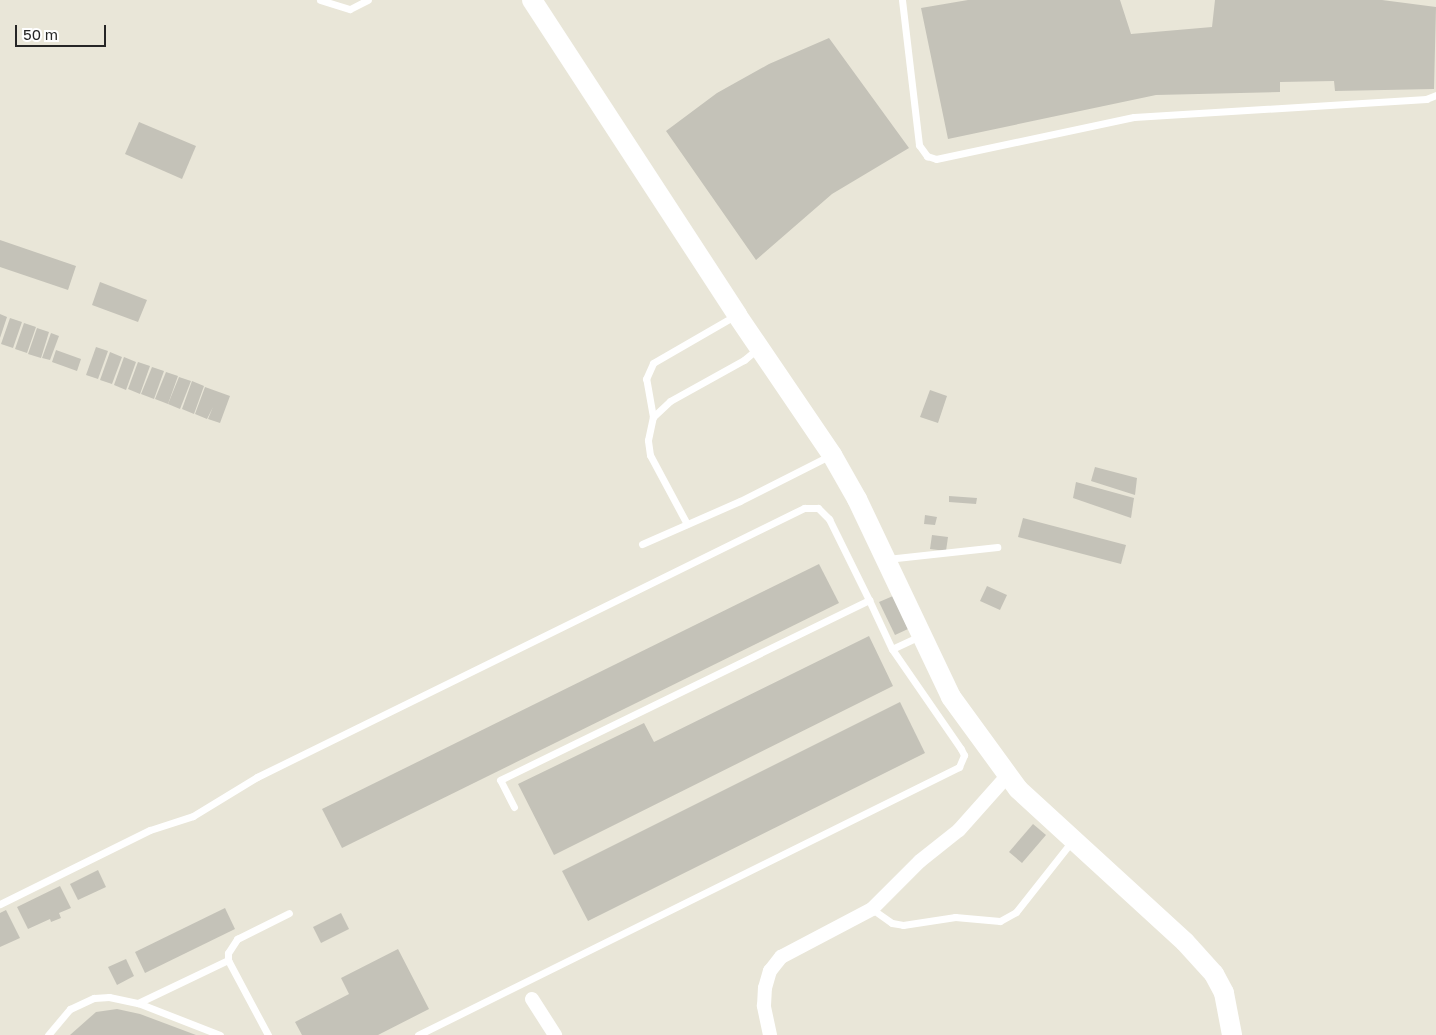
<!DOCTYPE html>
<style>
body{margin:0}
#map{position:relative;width:1436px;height:1035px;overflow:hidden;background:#e9e6d8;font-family:"Golos Text",sans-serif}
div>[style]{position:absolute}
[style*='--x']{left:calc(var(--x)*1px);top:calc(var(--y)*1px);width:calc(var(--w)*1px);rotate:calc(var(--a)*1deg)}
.building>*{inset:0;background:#c4c2b8}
.lane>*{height:7px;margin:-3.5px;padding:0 3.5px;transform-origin:3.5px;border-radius:3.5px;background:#fff}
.street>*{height:14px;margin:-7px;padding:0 7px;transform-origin:7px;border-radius:7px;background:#fff}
.secondary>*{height:20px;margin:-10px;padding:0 10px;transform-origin:10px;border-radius:10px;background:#fff}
span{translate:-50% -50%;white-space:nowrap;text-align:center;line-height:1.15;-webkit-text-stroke:5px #fff;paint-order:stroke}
.scale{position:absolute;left:15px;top:25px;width:91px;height:22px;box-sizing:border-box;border:2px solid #262626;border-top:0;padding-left:6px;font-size:15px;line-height:18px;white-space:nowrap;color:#262626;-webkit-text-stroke:4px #fff;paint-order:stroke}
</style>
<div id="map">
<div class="building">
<i style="clip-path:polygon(968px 0,1120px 0,1131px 34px,1212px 27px,1215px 0,1382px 0,1436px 7px,1434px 89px,1335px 91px,1334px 81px,1280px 82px,1280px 92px,1156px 95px,948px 139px,921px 8px)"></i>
<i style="clip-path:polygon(829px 38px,909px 148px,832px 194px,756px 260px,666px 131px,717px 93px,769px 64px)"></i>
<i style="clip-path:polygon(139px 122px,196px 146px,182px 179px,125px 154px)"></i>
<i style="clip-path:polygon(0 240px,76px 266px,68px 290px,0 267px)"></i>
<i style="clip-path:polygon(100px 282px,147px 300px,138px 322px,92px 305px)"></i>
<i style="clip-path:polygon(0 314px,7px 317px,0 338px)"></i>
<i style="clip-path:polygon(10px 318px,22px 322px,13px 348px,1px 344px)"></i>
<i style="clip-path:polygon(24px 323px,36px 327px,27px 353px,15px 349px)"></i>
<i style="clip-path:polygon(37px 328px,49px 332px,41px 358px,28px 354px)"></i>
<i style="clip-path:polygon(51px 333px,59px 336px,50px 360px,42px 358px)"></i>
<i style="clip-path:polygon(96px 347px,108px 351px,98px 379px,86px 375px)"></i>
<i style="clip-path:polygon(56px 350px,81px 359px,77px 371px,52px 362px)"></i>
<i style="clip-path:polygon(110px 352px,122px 357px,112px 384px,100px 380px)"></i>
<i style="clip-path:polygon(124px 357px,136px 362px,126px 390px,114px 385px)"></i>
<i style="clip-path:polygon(138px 362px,150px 366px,140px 394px,128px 389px)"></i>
<i style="clip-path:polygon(152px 367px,164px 371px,154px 399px,141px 394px)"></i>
<i style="clip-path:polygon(166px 372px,178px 376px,168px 404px,155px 399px)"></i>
<i style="clip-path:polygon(179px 377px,191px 381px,180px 409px,168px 404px)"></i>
<i style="clip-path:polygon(192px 381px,204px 386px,194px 414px,182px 409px)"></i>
<i style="clip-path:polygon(205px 387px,230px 396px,220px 423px,208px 419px,213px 407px,207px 419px,195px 414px)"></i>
<i style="clip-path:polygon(930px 390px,947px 396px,938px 423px,920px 417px)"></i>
<i style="clip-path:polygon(1095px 467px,1137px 478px,1135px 495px,1091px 481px)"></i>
<i style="clip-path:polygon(1076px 482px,1134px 498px,1131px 518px,1073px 498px)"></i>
<i style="clip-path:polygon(949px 496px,977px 498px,976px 504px,949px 502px)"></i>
<i style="clip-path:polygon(925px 515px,937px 517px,935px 525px,924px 524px)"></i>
<i style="clip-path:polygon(1023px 518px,1126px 545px,1121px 564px,1018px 537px)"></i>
<i style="clip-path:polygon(932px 535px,948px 537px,946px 551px,930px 549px)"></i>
<i style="clip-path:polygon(819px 564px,839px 603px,342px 848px,322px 809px)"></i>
<i style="clip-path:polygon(987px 586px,1007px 595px,1000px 610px,980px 601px)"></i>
<i style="clip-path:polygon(893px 596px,908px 629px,895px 635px,879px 602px)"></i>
<i style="clip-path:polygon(869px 636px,893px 686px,554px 855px,518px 784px,644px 723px,654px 742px)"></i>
<i style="clip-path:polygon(900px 702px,925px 753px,588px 921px,562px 871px)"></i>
<i style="clip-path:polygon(1033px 824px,1046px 835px,1022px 863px,1009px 852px)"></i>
<i style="clip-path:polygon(98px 870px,106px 887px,78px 900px,70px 884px)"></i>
<i style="clip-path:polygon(60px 886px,71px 908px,59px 913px,61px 918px,51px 922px,50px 919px,28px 929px,17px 907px)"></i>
<i style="clip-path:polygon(225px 908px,235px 929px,145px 973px,135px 952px)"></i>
<i style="clip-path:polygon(6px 910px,20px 938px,0 947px,0 913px)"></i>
<i style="clip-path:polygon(341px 913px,349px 929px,321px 943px,313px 927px)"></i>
<i style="clip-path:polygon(398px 949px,429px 1009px,378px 1035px,302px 1035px,295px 1022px,349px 994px,341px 978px)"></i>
<i style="clip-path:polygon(126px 959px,134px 976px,117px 985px,108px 967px)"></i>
<i style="clip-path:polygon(117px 1009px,140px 1014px,196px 1035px,70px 1035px,96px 1012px)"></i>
</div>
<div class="lane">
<i style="--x:320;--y:0;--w:31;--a:17"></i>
<i style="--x:350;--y:9;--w:20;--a:-27"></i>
<i style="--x:902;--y:0;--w:146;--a:83.3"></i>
<i style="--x:919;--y:145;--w:14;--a:54"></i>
<i style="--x:927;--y:156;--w:9;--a:18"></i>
<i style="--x:936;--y:159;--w:202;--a:-12"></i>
<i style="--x:1134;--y:117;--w:293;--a:-3.5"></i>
<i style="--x:1426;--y:99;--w:11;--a:-22"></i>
<i style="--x:653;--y:417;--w:39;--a:-100"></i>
<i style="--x:646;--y:379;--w:17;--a:-66"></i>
<i style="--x:653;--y:363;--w:96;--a:-30"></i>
<i style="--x:687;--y:524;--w:78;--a:-118.2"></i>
<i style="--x:650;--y:455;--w:15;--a:-98"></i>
<i style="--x:648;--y:440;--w:24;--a:-78"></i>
<i style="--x:653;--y:417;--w:23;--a:-43"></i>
<i style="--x:670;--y:401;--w:85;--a:-29"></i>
<i style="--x:744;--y:360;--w:17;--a:-40"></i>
<i style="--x:642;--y:544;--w:107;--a:-23.7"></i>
<i style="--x:740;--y:501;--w:100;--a:-26.8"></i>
<i style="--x:887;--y:559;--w:111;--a:-6.2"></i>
<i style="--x:514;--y:807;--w:30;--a:-117"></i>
<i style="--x:500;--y:780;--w:411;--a:-26"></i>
<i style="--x:869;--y:600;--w:54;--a:64.9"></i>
<i style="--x:892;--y:649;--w:31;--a:-25"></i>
<i style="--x:0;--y:904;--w:167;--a:-26.3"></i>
<i style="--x:150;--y:830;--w:45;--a:-18"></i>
<i style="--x:193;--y:816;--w:75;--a:-31.4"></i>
<i style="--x:257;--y:777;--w:610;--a:-26.19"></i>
<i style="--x:804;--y:508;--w:14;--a:0"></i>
<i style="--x:818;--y:508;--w:16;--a:45"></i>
<i style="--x:829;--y:519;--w:90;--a:63.7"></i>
<i style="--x:872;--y:909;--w:24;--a:35"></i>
<i style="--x:892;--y:923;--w:11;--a:10"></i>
<i style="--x:903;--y:925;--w:53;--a:-8.7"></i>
<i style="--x:955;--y:917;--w:45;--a:5.1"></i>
<i style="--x:1000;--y:921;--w:18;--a:-29"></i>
<i style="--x:1016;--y:912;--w:90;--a:-51.7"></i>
<i style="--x:138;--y:1003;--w:100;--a:-25.5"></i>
<i style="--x:48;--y:1035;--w:34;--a:-50"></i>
<i style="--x:70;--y:1009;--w:26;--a:-25"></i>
<i style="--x:94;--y:998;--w:15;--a:-4"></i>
<i style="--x:109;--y:997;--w:30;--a:12"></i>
<i style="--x:138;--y:1003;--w:88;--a:21.3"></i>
<i style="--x:268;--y:1035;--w:85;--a:-118.1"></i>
<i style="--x:228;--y:960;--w:7;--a:-90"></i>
<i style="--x:228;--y:953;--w:17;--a:-57"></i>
<i style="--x:237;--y:939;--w:58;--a:-26.6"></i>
<i style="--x:418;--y:1035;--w:604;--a:-26.35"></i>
<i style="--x:959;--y:767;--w:13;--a:-67"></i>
<i style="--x:964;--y:755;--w:7;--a:-117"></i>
<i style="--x:961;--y:749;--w:121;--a:-124.6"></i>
</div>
<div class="street">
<i style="--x:532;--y:999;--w:43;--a:57.4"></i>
<i style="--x:770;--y:1035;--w:30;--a:-102"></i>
<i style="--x:764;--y:1006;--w:18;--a:-87"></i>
<i style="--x:765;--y:988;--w:18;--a:-74"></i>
<i style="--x:770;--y:971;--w:18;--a:-52"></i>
<i style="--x:781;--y:957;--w:103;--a:-27.8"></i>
<i style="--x:872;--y:909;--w:68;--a:-45"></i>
<i style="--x:920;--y:861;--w:50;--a:-38.5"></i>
<i style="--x:959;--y:830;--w:74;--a:-48.3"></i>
</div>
<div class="secondary">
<i style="--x:532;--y:0;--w:376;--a:56.9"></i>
<i style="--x:737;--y:315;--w:169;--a:55.8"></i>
<i style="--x:832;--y:455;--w:51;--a:60.4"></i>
<i style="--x:857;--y:499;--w:219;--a:64.6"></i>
<i style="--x:951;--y:697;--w:114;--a:53.9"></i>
<i style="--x:1018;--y:789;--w:226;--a:42.5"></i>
<i style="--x:1185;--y:942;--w:43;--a:47.8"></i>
<i style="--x:1214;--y:974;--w:21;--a:62"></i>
<i style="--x:1224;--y:993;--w:43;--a:79.2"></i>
</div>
<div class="scale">50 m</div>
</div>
